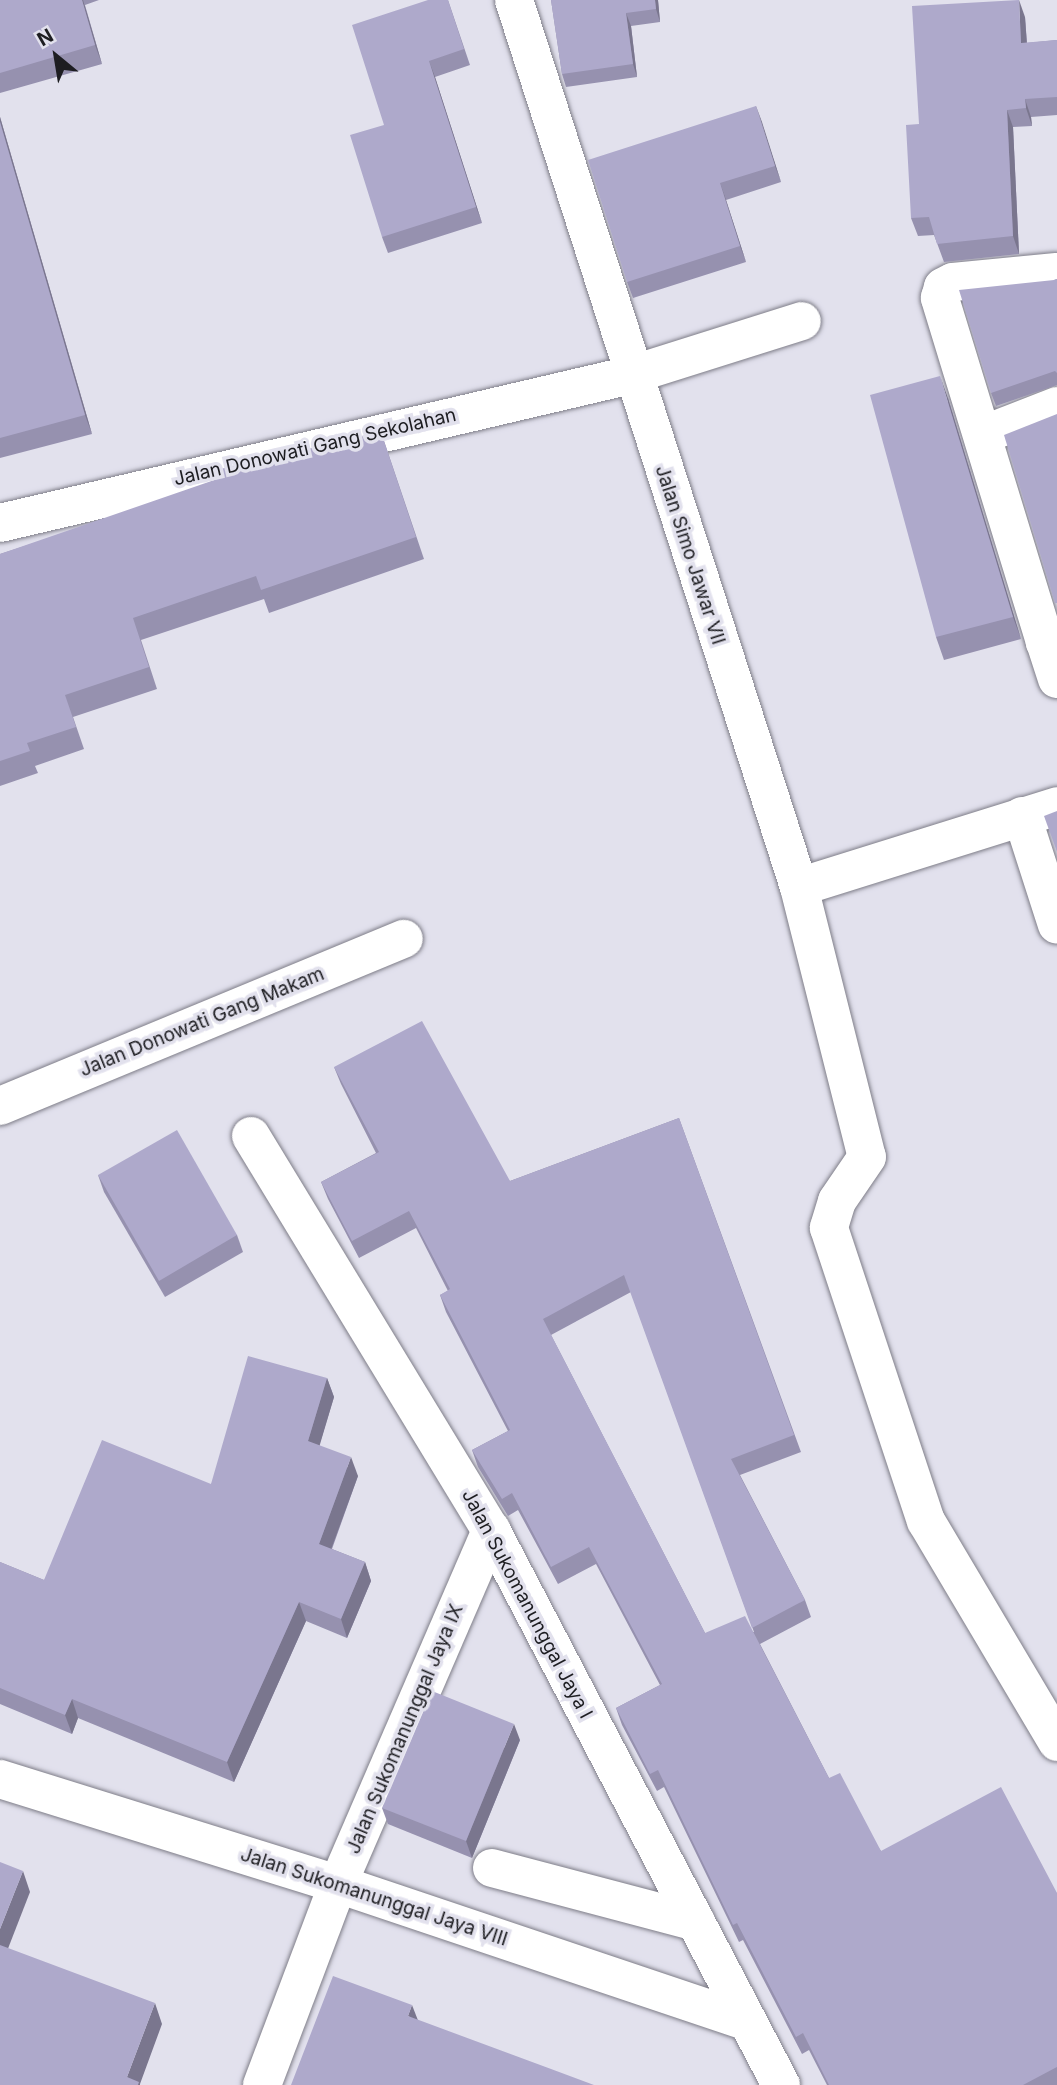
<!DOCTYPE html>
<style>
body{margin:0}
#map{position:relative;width:1057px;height:2085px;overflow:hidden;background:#e2e1ed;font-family:Inter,sans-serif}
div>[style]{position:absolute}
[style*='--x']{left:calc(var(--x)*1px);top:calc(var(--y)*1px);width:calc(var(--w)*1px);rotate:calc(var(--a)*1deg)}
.roads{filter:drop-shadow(0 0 2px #7e7d88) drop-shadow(0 0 2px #7e7d88)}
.minor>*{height:38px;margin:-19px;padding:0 19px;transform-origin:19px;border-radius:19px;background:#fff}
.wall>*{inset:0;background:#9691af}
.shaded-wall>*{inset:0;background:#7a768e}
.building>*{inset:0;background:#aea9cb}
span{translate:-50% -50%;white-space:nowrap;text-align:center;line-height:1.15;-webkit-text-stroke:7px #e2e1ed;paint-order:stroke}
.street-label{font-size:19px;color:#1d1d21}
.north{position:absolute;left:21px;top:21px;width:70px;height:70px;-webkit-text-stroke:5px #e2e1ed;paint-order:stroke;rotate:330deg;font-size:19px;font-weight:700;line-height:28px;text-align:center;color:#1d1d21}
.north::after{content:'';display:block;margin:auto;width:24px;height:32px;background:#1d1d21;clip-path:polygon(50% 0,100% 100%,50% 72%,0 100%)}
</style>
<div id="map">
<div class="roads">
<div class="minor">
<i style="--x:514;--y:0;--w:932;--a:72.19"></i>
<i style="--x:799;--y:887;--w:270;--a:-17.4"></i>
<i style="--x:985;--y:434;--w:77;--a:-21.3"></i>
<i style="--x:0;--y:523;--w:648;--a:-13.2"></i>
<i style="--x:631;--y:375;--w:179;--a:-17.5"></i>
<i style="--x:1057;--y:638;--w:13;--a:162"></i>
<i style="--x:1045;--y:642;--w:39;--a:72"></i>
<i style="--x:1045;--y:642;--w:360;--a:-107"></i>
<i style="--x:940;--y:298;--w:11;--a:-75"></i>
<i style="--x:943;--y:287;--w:11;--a:-27"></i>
<i style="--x:953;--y:282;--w:104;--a:-5.5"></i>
<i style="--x:1022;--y:816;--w:114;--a:72.2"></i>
<i style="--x:799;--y:887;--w:278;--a:75.9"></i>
<i style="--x:867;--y:1157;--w:53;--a:124.3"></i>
<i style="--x:837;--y:1201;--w:28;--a:107"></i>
<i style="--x:829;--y:1228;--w:309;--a:71.7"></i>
<i style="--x:926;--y:1521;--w:257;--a:59.3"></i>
<i style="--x:0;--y:1106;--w:437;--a:-22.5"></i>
<i style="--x:251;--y:1136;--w:461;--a:58.7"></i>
<i style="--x:491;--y:1530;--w:626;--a:62.41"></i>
<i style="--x:0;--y:1779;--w:354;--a:17.3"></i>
<i style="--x:338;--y:1884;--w:429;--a:18.6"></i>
<i style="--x:492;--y:1868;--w:211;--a:14.8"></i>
<i style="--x:262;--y:2085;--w:215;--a:-69.3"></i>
<i style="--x:338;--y:1884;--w:386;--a:-66.6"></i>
</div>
</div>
<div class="wall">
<i style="clip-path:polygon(0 0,99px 0,85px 5px,102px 64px,0 93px)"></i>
<i style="clip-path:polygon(448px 0,470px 65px,435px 77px,482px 223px,388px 253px,382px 237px,384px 125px)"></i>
<i style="clip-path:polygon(551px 0,658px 0,660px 22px,631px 26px,637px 77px,566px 87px,562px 74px)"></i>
<i style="clip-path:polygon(1025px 17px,1027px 43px,1057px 40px,1057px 115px,1031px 117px,1032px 126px,1013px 127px,1019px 254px,944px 262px,934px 235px,918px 236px,911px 218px,919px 124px)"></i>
<i style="clip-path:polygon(756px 106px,781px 182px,726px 200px,746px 262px,633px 298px,627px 282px)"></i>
<i style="clip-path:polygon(0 117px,92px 434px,0 458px)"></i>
<i style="clip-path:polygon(1057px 279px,1057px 385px,996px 406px,991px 393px,1054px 280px)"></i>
<i style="clip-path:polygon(948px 398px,1021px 639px,944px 660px,936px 637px)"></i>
<i style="clip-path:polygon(381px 432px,424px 559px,269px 613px,264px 599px,141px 640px,157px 689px,73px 717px,84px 749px,35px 766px,38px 773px,0 786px,0 554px)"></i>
<i style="clip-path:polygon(evenodd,334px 1067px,510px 1181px,679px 1118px,801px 1452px,740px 1475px,805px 1600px,811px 1617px,760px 1644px,829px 1778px,881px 1851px,1057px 1893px,1057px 2085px,827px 2085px,809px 2050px,802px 2054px,743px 1940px,739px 1942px,664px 1787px,657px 1791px,622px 1725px,616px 1708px,660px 1685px,596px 1564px,558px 1584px,518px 1510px,508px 1516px,478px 1467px,472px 1450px,508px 1431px,446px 1312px,440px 1295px,448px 1291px,416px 1228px,359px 1258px,328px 1199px,321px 1182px,376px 1153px,341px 1084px,334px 1067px,631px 1292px,754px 1632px,705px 1633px,551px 1335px,631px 1292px)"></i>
<i style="clip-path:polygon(98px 1175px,237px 1235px,243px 1252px,165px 1297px,104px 1192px)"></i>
<i style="clip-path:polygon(327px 1378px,334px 1397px,319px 1446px,358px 1476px,332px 1549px,365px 1562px,371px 1581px,347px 1638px,306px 1621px,234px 1782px,78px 1718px,72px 1734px,0 1704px,0 1562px,44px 1580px,211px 1484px)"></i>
<i style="clip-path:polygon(520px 1740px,472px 1858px,388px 1824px,382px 1808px)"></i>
</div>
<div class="shaded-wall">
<i style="clip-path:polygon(82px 0,83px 0,102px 64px,95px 45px)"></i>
<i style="clip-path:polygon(655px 0,658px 0,660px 22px,656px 9px)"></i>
<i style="clip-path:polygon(1019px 0,1025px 17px,1028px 61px,1021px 43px)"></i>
<i style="clip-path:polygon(626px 13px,631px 26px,637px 77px,633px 64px)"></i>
<i style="clip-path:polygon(429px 61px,435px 77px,482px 223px,476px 207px)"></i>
<i style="clip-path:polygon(1025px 99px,1031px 117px,1032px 126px,1026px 108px)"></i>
<i style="clip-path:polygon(756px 106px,762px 122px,781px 182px,775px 166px)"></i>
<i style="clip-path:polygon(1007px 110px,1013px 127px,1019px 254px,1013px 236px)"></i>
<i style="clip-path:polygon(0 117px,92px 434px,85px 415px,0 122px)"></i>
<i style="clip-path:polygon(720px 183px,726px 200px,746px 262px,740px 246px)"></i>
<i style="clip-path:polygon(940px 376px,948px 398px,1021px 639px,1013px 617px)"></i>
<i style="clip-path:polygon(327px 1378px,334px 1397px,315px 1461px,308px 1441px)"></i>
<i style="clip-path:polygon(351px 1457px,358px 1476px,326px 1563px,319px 1544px)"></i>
<i style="clip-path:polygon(365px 1562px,371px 1581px,347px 1638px,341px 1619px)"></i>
<i style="clip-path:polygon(299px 1602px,306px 1621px,234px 1782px,227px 1762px)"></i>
<i style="clip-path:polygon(72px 1699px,78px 1718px,72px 1734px,65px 1715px)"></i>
<i style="clip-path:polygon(514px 1724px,520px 1740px,472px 1858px,466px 1841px)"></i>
<i style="clip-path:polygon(23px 1871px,30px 1892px,2px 1964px,0 1958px,0 1929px)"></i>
<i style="clip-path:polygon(155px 2003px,162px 2024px,140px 2084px,140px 2085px,130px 2085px,127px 2077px)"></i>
<i style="clip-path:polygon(412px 2005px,419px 2023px,408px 2016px)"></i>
</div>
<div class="building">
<i style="clip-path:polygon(0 0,82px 0,95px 45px,0 73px)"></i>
<i style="clip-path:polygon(428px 0,448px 0,464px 49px,429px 61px,476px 207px,382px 237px,350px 135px,384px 125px,352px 25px)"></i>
<i style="clip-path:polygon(551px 0,655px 0,656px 9px,626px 13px,633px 64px,562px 74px)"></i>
<i style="clip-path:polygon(1019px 0,1021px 43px,1057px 40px,1057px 97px,1025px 99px,1026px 108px,1007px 110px,1013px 236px,937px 244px,929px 217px,911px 218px,906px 125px,919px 124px,912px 6px)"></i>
<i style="clip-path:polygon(756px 106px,775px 166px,720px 183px,740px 246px,627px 282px,588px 160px)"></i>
<i style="clip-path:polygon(0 122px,85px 415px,0 438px)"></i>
<i style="clip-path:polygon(1057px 279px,1057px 373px,1055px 371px,991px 393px,959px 290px,1054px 280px)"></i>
<i style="clip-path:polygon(940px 376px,1013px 617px,936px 637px,870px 395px)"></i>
<i style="clip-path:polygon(1057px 414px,1057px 603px,1055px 603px,1004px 435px)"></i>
<i style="clip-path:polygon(381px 432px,416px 537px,261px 590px,256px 576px,133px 618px,149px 667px,65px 695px,76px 727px,27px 743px,30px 751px,0 761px,0 554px,223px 477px,220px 469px)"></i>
<i style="clip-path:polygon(1057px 811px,1057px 852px,1044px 816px)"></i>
<i style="clip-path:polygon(422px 1021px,510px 1181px,679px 1118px,794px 1435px,731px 1459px,805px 1600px,752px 1628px,624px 1275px,543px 1319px,705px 1633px,745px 1616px,829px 1778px,840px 1773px,881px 1851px,1001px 1787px,1057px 1893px,1057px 2067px,1023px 2085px,829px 2085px,803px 2033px,796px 2037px,737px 1923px,733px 1925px,658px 1770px,650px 1774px,616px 1708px,662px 1684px,589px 1547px,551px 1567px,512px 1493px,502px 1499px,472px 1450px,510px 1430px,440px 1295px,450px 1289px,409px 1211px,352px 1241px,321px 1182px,379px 1152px,334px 1067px)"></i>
<i style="clip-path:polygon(177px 1130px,237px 1235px,159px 1281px,98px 1175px)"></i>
<i style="clip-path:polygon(248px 1356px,327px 1378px,308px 1441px,351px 1457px,319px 1544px,365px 1562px,341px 1619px,299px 1602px,227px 1762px,72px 1699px,65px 1715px,0 1688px,0 1562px,44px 1580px,102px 1440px,211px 1484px)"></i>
<i style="clip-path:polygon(432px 1691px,514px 1724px,466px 1841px,382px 1808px)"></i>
<i style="clip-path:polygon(0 1862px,23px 1871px,0 1929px)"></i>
<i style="clip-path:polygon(0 1945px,155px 2003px,127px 2077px,139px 2082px,138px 2085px,0 2085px)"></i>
<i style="clip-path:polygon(333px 1976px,412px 2005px,408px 2016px,594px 2085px,291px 2085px)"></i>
</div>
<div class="street-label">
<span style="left:315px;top:447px;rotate:-13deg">Jalan Donowati Gang Sekolahan</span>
<span style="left:690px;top:555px;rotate:72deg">Jalan Simo Jawar VII</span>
<span style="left:202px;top:1022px;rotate:-22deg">Jalan Donowati Gang Makam</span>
<span style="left:527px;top:1604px;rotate:62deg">Jalan Sukomanunggal Jaya I</span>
<span style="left:405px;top:1729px;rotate:-67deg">Jalan Sukomanunggal Jaya IX</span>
<span style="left:374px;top:1897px;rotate:18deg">Jalan Sukomanunggal Jaya VIII</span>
</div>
<div class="north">N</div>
</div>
